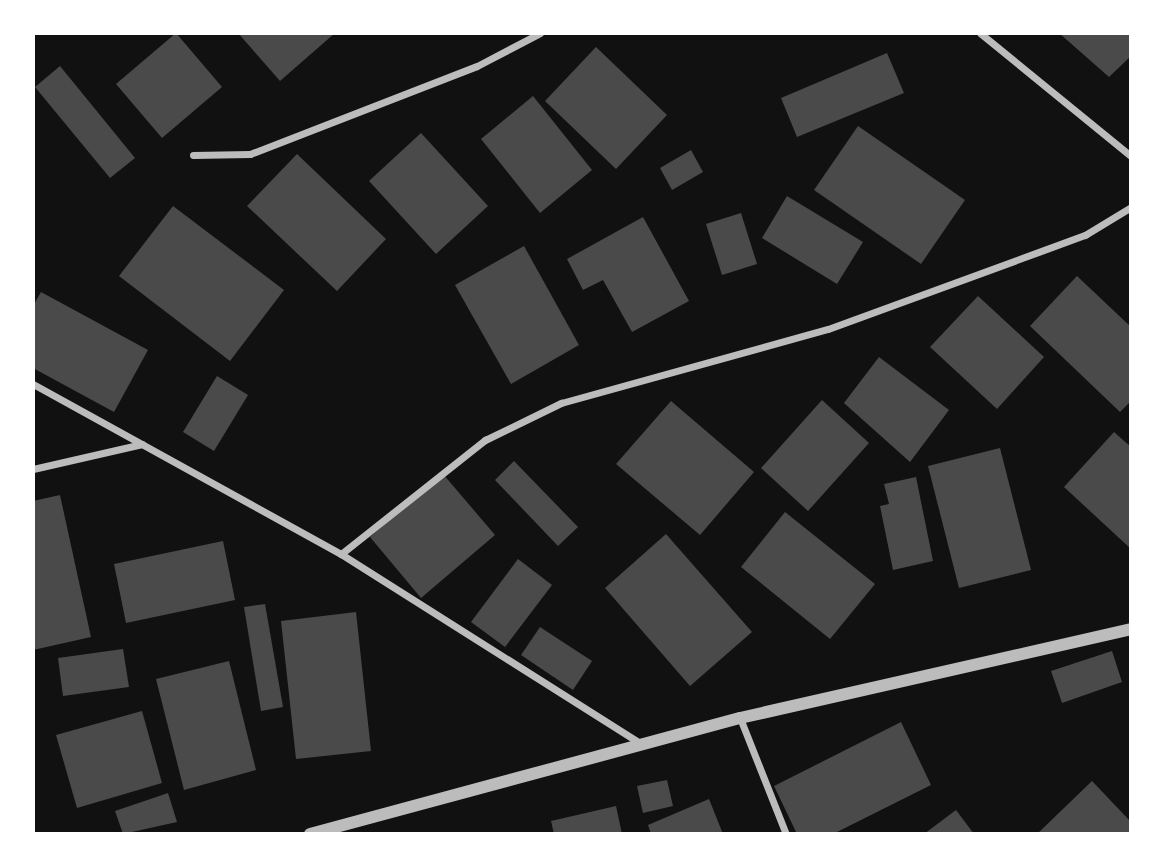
<!DOCTYPE html>
<style>
body{margin:0}
#map{position:relative;width:1164px;height:867px;overflow:hidden;background:#111;font-family:Montserrat,sans-serif}
div>[style]{position:absolute}
[style*='--x']{left:calc(var(--x)*1px);top:calc(var(--y)*1px);width:calc(var(--w)*1px);rotate:calc(var(--a)*1deg)}
.building>*{inset:0;background:#4a4a4a}
.minor>*{height:7px;margin:-3.5px;padding:0 3.5px;transform-origin:3.5px;border-radius:3.5px;background:#bcbcbc}
.tertiary>*{height:12px;margin:-6px;padding:0 6px;transform-origin:6px;border-radius:6px;background:#bcbcbc}
span{translate:-50% -50%;white-space:nowrap;text-align:center;line-height:1.15;-webkit-text-stroke:7px #fff;paint-order:stroke}
.frame{position:absolute;inset:0;border:35px solid #fff;pointer-events:none}
</style>
<div id="map">
<div class="building">
<i style="clip-path:polygon(176px 33px,222px 87px,162px 138px,116px 84px)"></i>
<i style="clip-path:polygon(238px 33px,335px 33px,280px 81px)"></i>
<i style="clip-path:polygon(1059px 33px,1131px 33px,1131px 56px,1109px 77px)"></i>
<i style="clip-path:polygon(596px 47px,667px 115px,616px 169px,545px 101px)"></i>
<i style="clip-path:polygon(887px 53px,904px 93px,797px 137px,781px 98px)"></i>
<i style="clip-path:polygon(60px 66px,135px 158px,110px 178px,35px 87px)"></i>
<i style="clip-path:polygon(533px 96px,592px 170px,540px 213px,481px 139px)"></i>
<i style="clip-path:polygon(858px 126px,965px 200px,921px 264px,814px 190px)"></i>
<i style="clip-path:polygon(421px 133px,488px 206px,436px 254px,369px 181px)"></i>
<i style="clip-path:polygon(691px 150px,703px 172px,672px 190px,660px 168px)"></i>
<i style="clip-path:polygon(297px 154px,386px 239px,337px 291px,247px 206px)"></i>
<i style="clip-path:polygon(787px 196px,863px 242px,837px 284px,762px 238px)"></i>
<i style="clip-path:polygon(173px 206px,284px 290px,230px 361px,119px 276px)"></i>
<i style="clip-path:polygon(741px 213px,757px 264px,722px 275px,706px 224px)"></i>
<i style="clip-path:polygon(643px 217px,689px 301px,632px 332px,603px 280px,583px 290px,567px 259px)"></i>
<i style="clip-path:polygon(524px 246px,579px 345px,511px 384px,455px 285px)"></i>
<i style="clip-path:polygon(1077px 276px,1131px 327px,1131px 401px,1120px 412px,1030px 326px)"></i>
<i style="clip-path:polygon(41px 292px,148px 350px,114px 412px,33px 368px,33px 306px)"></i>
<i style="clip-path:polygon(978px 296px,1044px 357px,997px 409px,930px 347px)"></i>
<i style="clip-path:polygon(879px 357px,949px 410px,910px 462px,844px 403px)"></i>
<i style="clip-path:polygon(217px 376px,248px 395px,214px 451px,183px 432px)"></i>
<i style="clip-path:polygon(822px 400px,869px 443px,808px 511px,761px 468px)"></i>
<i style="clip-path:polygon(671px 401px,754px 472px,700px 535px,616px 464px)"></i>
<i style="clip-path:polygon(1114px 432px,1131px 447px,1131px 549px,1064px 487px)"></i>
<i style="clip-path:polygon(1000px 448px,1031px 570px,959px 588px,928px 466px)"></i>
<i style="clip-path:polygon(514px 461px,578px 527px,558px 546px,495px 480px)"></i>
<i style="clip-path:polygon(443px 474px,495px 535px,421px 598px,370px 537px)"></i>
<i style="clip-path:polygon(916px 477px,933px 561px,893px 570px,880px 506px,889px 504px,884px 484px)"></i>
<i style="clip-path:polygon(60px 495px,91px 637px,33px 650px,33px 501px)"></i>
<i style="clip-path:polygon(785px 512px,875px 584px,830px 639px,741px 567px)"></i>
<i style="clip-path:polygon(666px 534px,752px 632px,690px 686px,605px 588px)"></i>
<i style="clip-path:polygon(223px 541px,235px 600px,126px 623px,114px 564px)"></i>
<i style="clip-path:polygon(518px 559px,552px 585px,505px 647px,471px 622px)"></i>
<i style="clip-path:polygon(265px 604px,283px 707px,261px 711px,244px 607px)"></i>
<i style="clip-path:polygon(356px 612px,371px 751px,296px 759px,281px 621px)"></i>
<i style="clip-path:polygon(540px 627px,592px 661px,573px 690px,521px 655px)"></i>
<i style="clip-path:polygon(123px 649px,129px 687px,63px 696px,58px 658px)"></i>
<i style="clip-path:polygon(1112px 651px,1122px 682px,1062px 703px,1051px 671px)"></i>
<i style="clip-path:polygon(229px 661px,256px 770px,184px 790px,156px 679px)"></i>
<i style="clip-path:polygon(142px 711px,162px 783px,77px 808px,56px 735px)"></i>
<i style="clip-path:polygon(901px 722px,931px 785px,833px 834px,797px 834px,774px 786px)"></i>
<i style="clip-path:polygon(667px 780px,673px 806px,643px 813px,637px 786px)"></i>
<i style="clip-path:polygon(1092px 781px,1131px 822px,1131px 834px,1037px 834px)"></i>
<i style="clip-path:polygon(168px 793px,177px 822px,123px 834px,115px 811px)"></i>
<i style="clip-path:polygon(709px 799px,723px 834px,651px 834px,648px 825px)"></i>
<i style="clip-path:polygon(616px 806px,622px 834px,554px 834px,551px 821px)"></i>
<i style="clip-path:polygon(956px 810px,974px 834px,924px 834px)"></i>
</div>
<div class="minor">
<i style="--x:980;--y:33;--w:195;--a:39.2"></i>
<i style="--x:193;--y:155;--w:57;--a:-1"></i>
<i style="--x:250;--y:154;--w:243;--a:-21.2"></i>
<i style="--x:477;--y:66;--w:71;--a:-27.6"></i>
<i style="--x:33;--y:384;--w:352;--a:28.9"></i>
<i style="--x:341;--y:554;--w:355;--a:32.3"></i>
<i style="--x:33;--y:469;--w:112;--a:-12.9"></i>
<i style="--x:341;--y:554;--w:184;--a:-38.4"></i>
<i style="--x:485;--y:440;--w:85;--a:-26"></i>
<i style="--x:561;--y:403;--w:277;--a:-15.5"></i>
<i style="--x:828;--y:329;--w:274;--a:-20.1"></i>
<i style="--x:1085;--y:235;--w:54;--a:-31.3"></i>
<i style="--x:740;--y:718;--w:125;--a:68.4"></i>
</div>
<div class="tertiary">
<i style="--x:310;--y:834;--w:445;--a:-15.1"></i>
<i style="--x:740;--y:718;--w:401;--a:-12.8"></i>
</div>
<div class="frame"></div>
</div>
